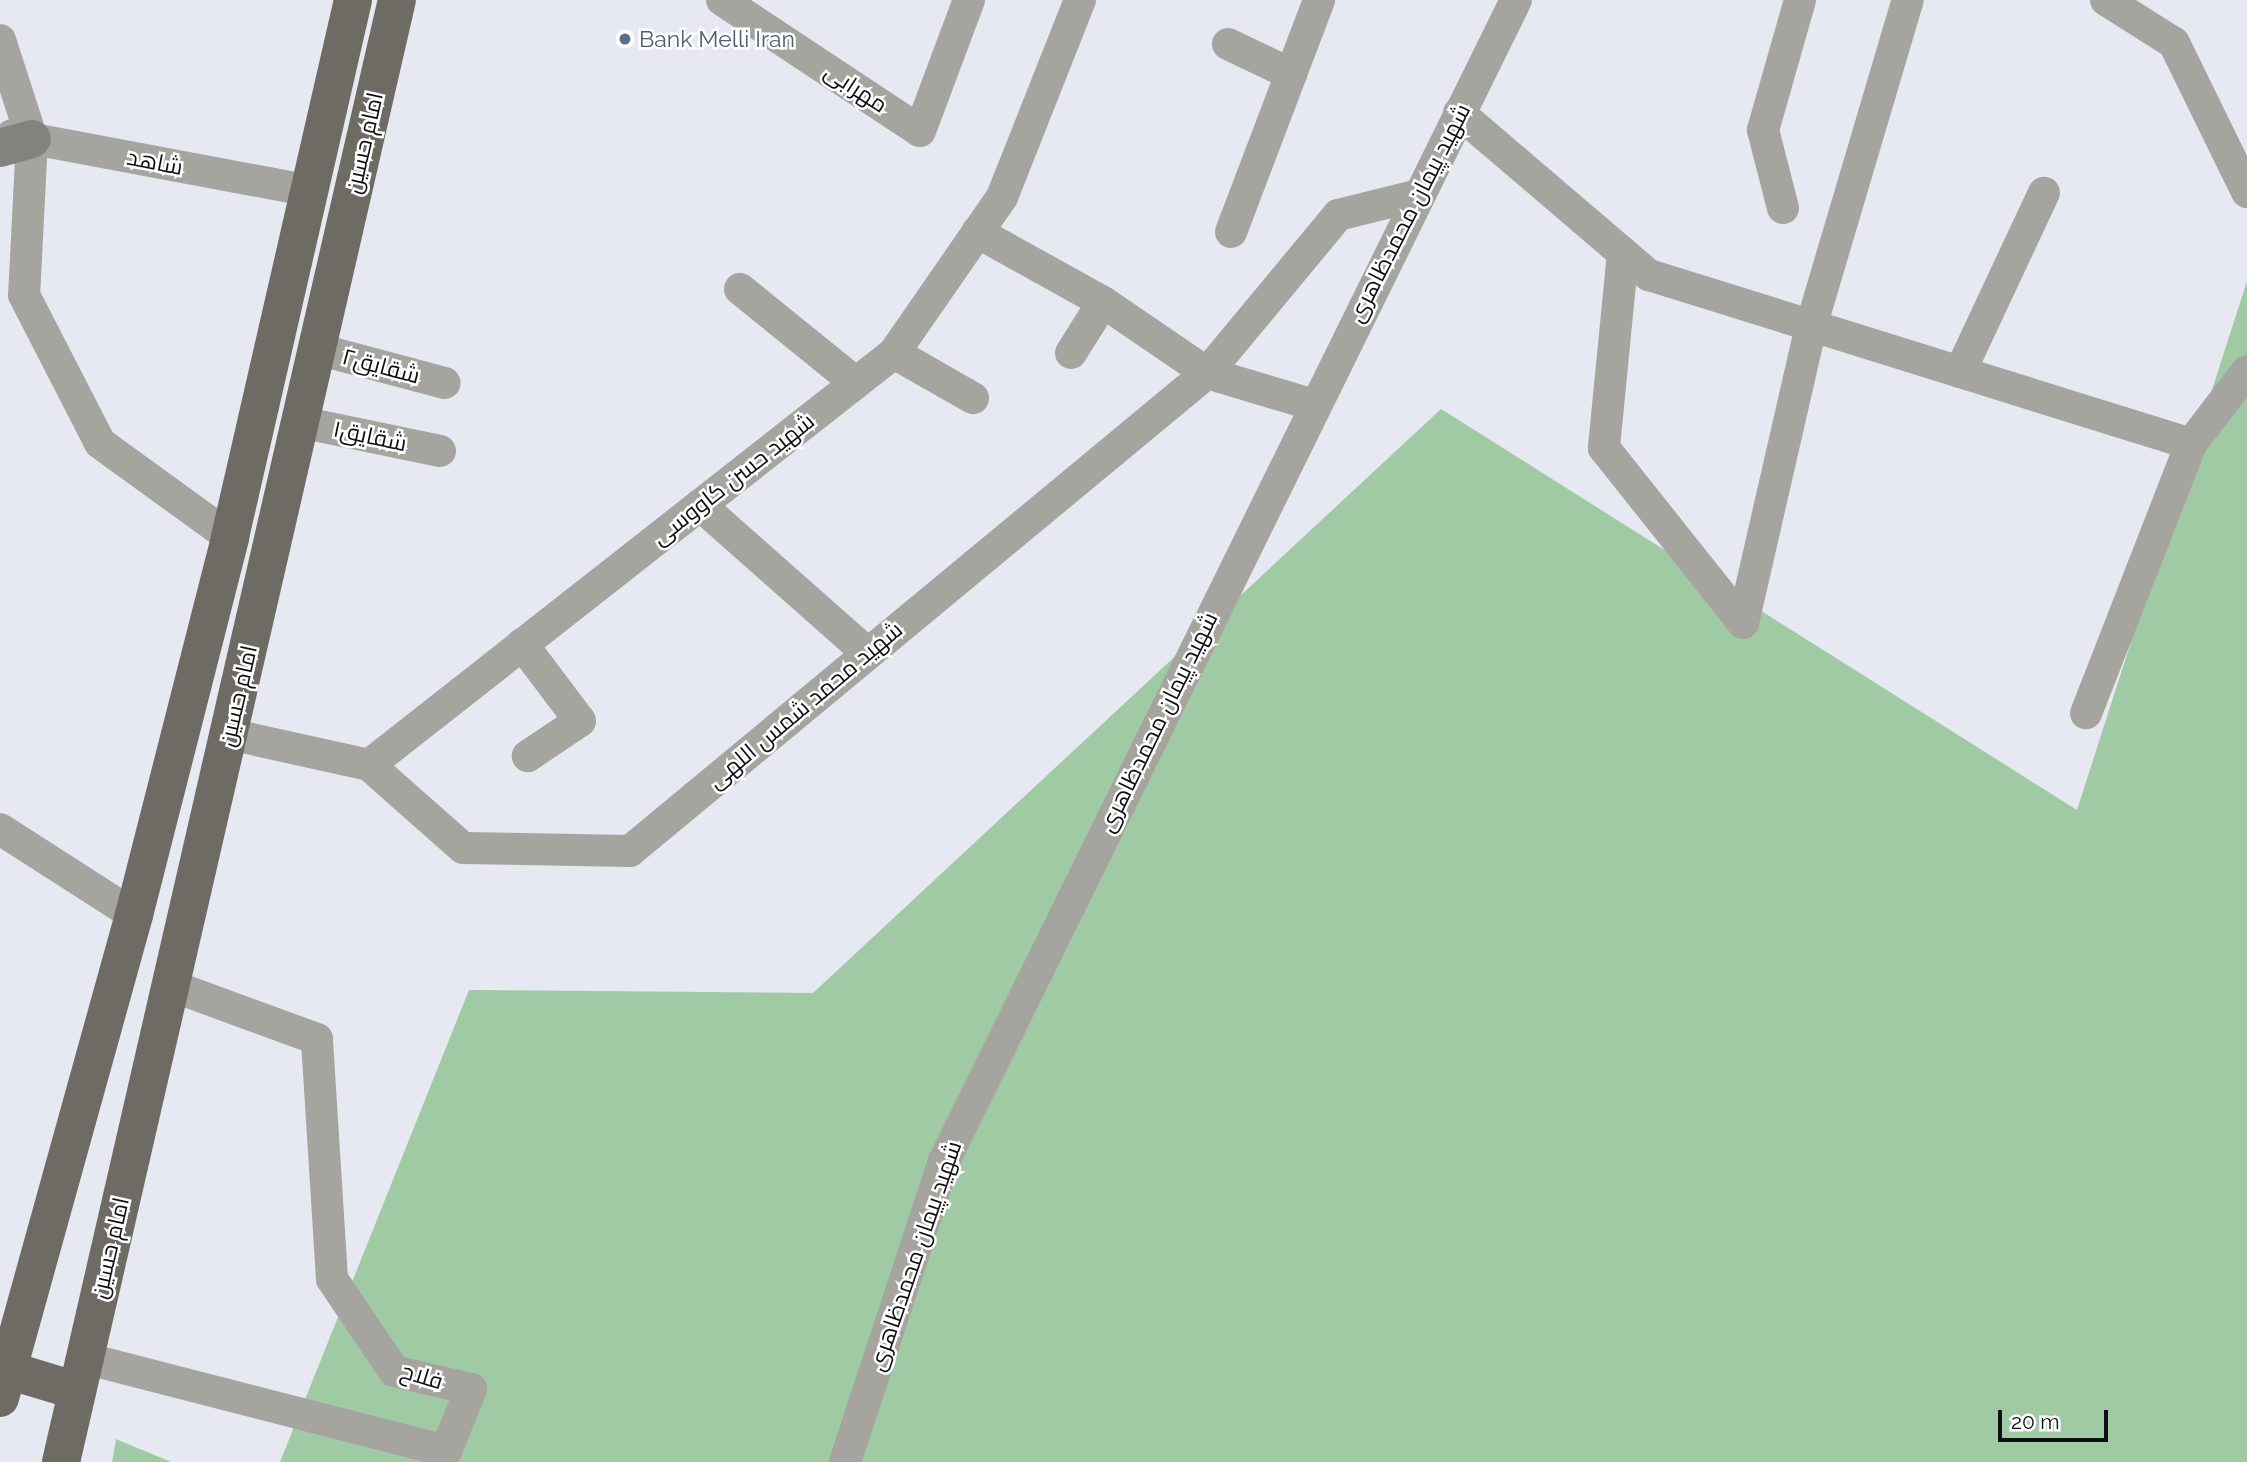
<!DOCTYPE html>
<meta charset="utf-8">
<style>
body{margin:0}
#map{position:relative;width:2247px;height:1462px;overflow:hidden;background:#e6e8f2;font-family:Raleway,Cairo,sans-serif}
div>[style]{position:absolute}
[style*='--x']{left:calc(var(--x)*1px);top:calc(var(--y)*1px);width:calc(var(--w)*1px);rotate:calc(var(--a)*1deg)}
.green>*{inset:0;background:#a0caa4}
.street>*{height:32px;margin:-16px;padding:0 16px;transform-origin:16px;border-radius:16px;background:#a5a49f}
.secondary>*{height:38px;margin:-19px;padding:0 19px;transform-origin:19px;border-radius:19px;background:#84827c}
.primary>*{height:38px;margin:-19px;padding:0 19px;transform-origin:19px;border-radius:19px;background:#6d6b63}
.dots>*{width:19px;height:19px;translate:-50% -50%;box-sizing:border-box;border:4px solid #fff;border-radius:50%}
span{translate:-50% -50%;white-space:nowrap;text-align:center;line-height:1.15;-webkit-text-stroke:5px #fff;paint-order:stroke}
.service-label{font-size:23px;color:#4e5e75}
.left{translate:0 -50%;text-align:left}
.street-label{font-size:23px;color:#0e0f13}
.scale{position:absolute;left:1998px;top:1410px;width:110px;height:32px;box-sizing:border-box;border:4px solid #0e0f13;border-top:0;padding-left:9px;font-size:21px;line-height:24px;white-space:nowrap;color:#0e0f13;-webkit-text-stroke:5px #fff;paint-order:stroke}
</style>
<div id="map">
<div class="green">
<i style="clip-path:polygon(2247px 281px,2247px 1462px,280px 1462px,469px 990px,813px 993px,1441px 409px,2077px 810px)"></i>
<i style="clip-path:polygon(116px 1439px,171px 1462px,112px 1462px)"></i>
</div>
<div class="street">
<i style="--x:722;--y:0;--w:237;--a:33.5"></i>
<i style="--x:920;--y:131;--w:140;--a:-69.5"></i>
<i style="--x:2106;--y:0;--w:80;--a:32.3"></i>
<i style="--x:2174;--y:43;--w:166;--a:63.9"></i>
<i style="--x:0;--y:40;--w:104;--a:72.1"></i>
<i style="--x:32;--y:139;--w:156;--a:92.9"></i>
<i style="--x:24;--y:295;--w:166;--a:62.8"></i>
<i style="--x:100;--y:443;--w:160;--a:35.9"></i>
<i style="--x:1228;--y:44;--w:70;--a:25.5"></i>
<i style="--x:1459;--y:113;--w:250;--a:40.5"></i>
<i style="--x:1649;--y:275;--w:568;--a:17.32"></i>
<i style="--x:2191;--y:444;--w:289;--a:111.3"></i>
<i style="--x:12;--y:135;--w:303;--a:10.6"></i>
<i style="--x:1783;--y:208;--w:81;--a:-104.4"></i>
<i style="--x:1763;--y:130;--w:135;--a:-74.1"></i>
<i style="--x:977;--y:232;--w:144;--a:29.1"></i>
<i style="--x:1103;--y:302;--w:126;--a:34.3"></i>
<i style="--x:1207;--y:373;--w:112;--a:16.7"></i>
<i style="--x:1231;--y:232;--w:248;--a:-69.2"></i>
<i style="--x:1623;--y:253;--w:196;--a:95.6"></i>
<i style="--x:1604;--y:448;--w:223;--a:51.5"></i>
<i style="--x:1743;--y:623;--w:301;--a:-77.1"></i>
<i style="--x:1810;--y:330;--w:344;--a:-73.5"></i>
<i style="--x:740;--y:289;--w:149;--a:39"></i>
<i style="--x:317;--y:349;--w:132;--a:14.9"></i>
<i style="--x:894;--y:353;--w:91;--a:29.7"></i>
<i style="--x:1071;--y:353;--w:60;--a:-57.9"></i>
<i style="--x:1960;--y:372;--w:198;--a:-64.9"></i>
<i style="--x:300;--y:422;--w:143;--a:11.7"></i>
<i style="--x:2191;--y:444;--w:92;--a:-52.5"></i>
<i style="--x:700;--y:505;--w:223;--a:41.5"></i>
<i style="--x:522;--y:644;--w:96;--a:53"></i>
<i style="--x:580;--y:721;--w:63;--a:146.1"></i>
<i style="--x:229;--y:734;--w:143;--a:12.5"></i>
<i style="--x:369;--y:765;--w:667;--a:-38.12"></i>
<i style="--x:894;--y:353;--w:190;--a:-55.3"></i>
<i style="--x:1002;--y:197;--w:212;--a:-68.4"></i>
<i style="--x:369;--y:765;--w:125;--a:41.4"></i>
<i style="--x:463;--y:848;--w:167;--a:1"></i>
<i style="--x:630;--y:851;--w:749;--a:-39.64"></i>
<i style="--x:1207;--y:373;--w:205;--a:-50.3"></i>
<i style="--x:1338;--y:215;--w:83;--a:-13.9"></i>
<i style="--x:0;--y:829;--w:159;--a:32.7"></i>
<i style="--x:84;--y:1358;--w:374;--a:14.4"></i>
<i style="--x:446;--y:1451;--w:67;--a:-68"></i>
<i style="--x:471;--y:1389;--w:79;--a:-166.8"></i>
<i style="--x:394;--y:1371;--w:111;--a:-124"></i>
<i style="--x:332;--y:1279;--w:240;--a:-93.6"></i>
<i style="--x:317;--y:1039;--w:154;--a:-159.9"></i>
<i style="--x:845;--y:1462;--w:317;--a:-71.8"></i>
<i style="--x:944;--y:1161;--w:1294;--a:-63.77"></i>
</div>
<div class="secondary">
<i style="--x:0;--y:148;--w:33;--a:-16"></i>
</div>
<div class="primary">
<i style="--x:8;--y:1370;--w:72;--a:16.9"></i>
<i style="--x:0;--y:1398;--w:501;--a:-74.49"></i>
<i style="--x:134;--y:915;--w:390;--a:-75.7"></i>
<i style="--x:230;--y:537;--w:551;--a:-77.1"></i>
<i style="--x:61;--y:1462;--w:1500;--a:-77.06"></i>
</div>
<div class="dots">
<i style="left:625px;top:39px;background:#5c6f8a"></i>
</div>
<div class="service-label">
<span class="left" style="left:639px;top:39px">Bank Melli Iran</span>
</div>
<div class="street-label">
<span style="left:856px;top:88px;rotate:33deg">مهرابی</span>
<span style="left:364px;top:143px;rotate:-77deg">امام حسین</span>
<span style="left:155px;top:162px;rotate:11deg">شاهد</span>
<span style="left:1409px;top:213px;rotate:-63deg">شهید پیمان محمدظاهری</span>
<span style="left:381px;top:366px;rotate:15deg">شقایق۲</span>
<span style="left:370px;top:436px;rotate:12deg">شقایق۱</span>
<span style="left:733px;top:479px;rotate:-38deg">شهید حسن کاووسی</span>
<span style="left:238px;top:696px;rotate:-77deg">امام حسین</span>
<span style="left:805px;top:705px;rotate:-40deg">شهید محمد شمس اللهی</span>
<span style="left:1158px;top:722px;rotate:-64deg">شهید پیمان محمدظاهری</span>
<span style="left:110px;top:1248px;rotate:-77deg">امام حسین</span>
<span style="left:915px;top:1256px;rotate:-71deg">شهید پیمان محمدظاهری</span>
<span style="left:422px;top:1376px;rotate:17deg">فلاح</span>
</div>
<div class="scale">20 m</div>
</div>
